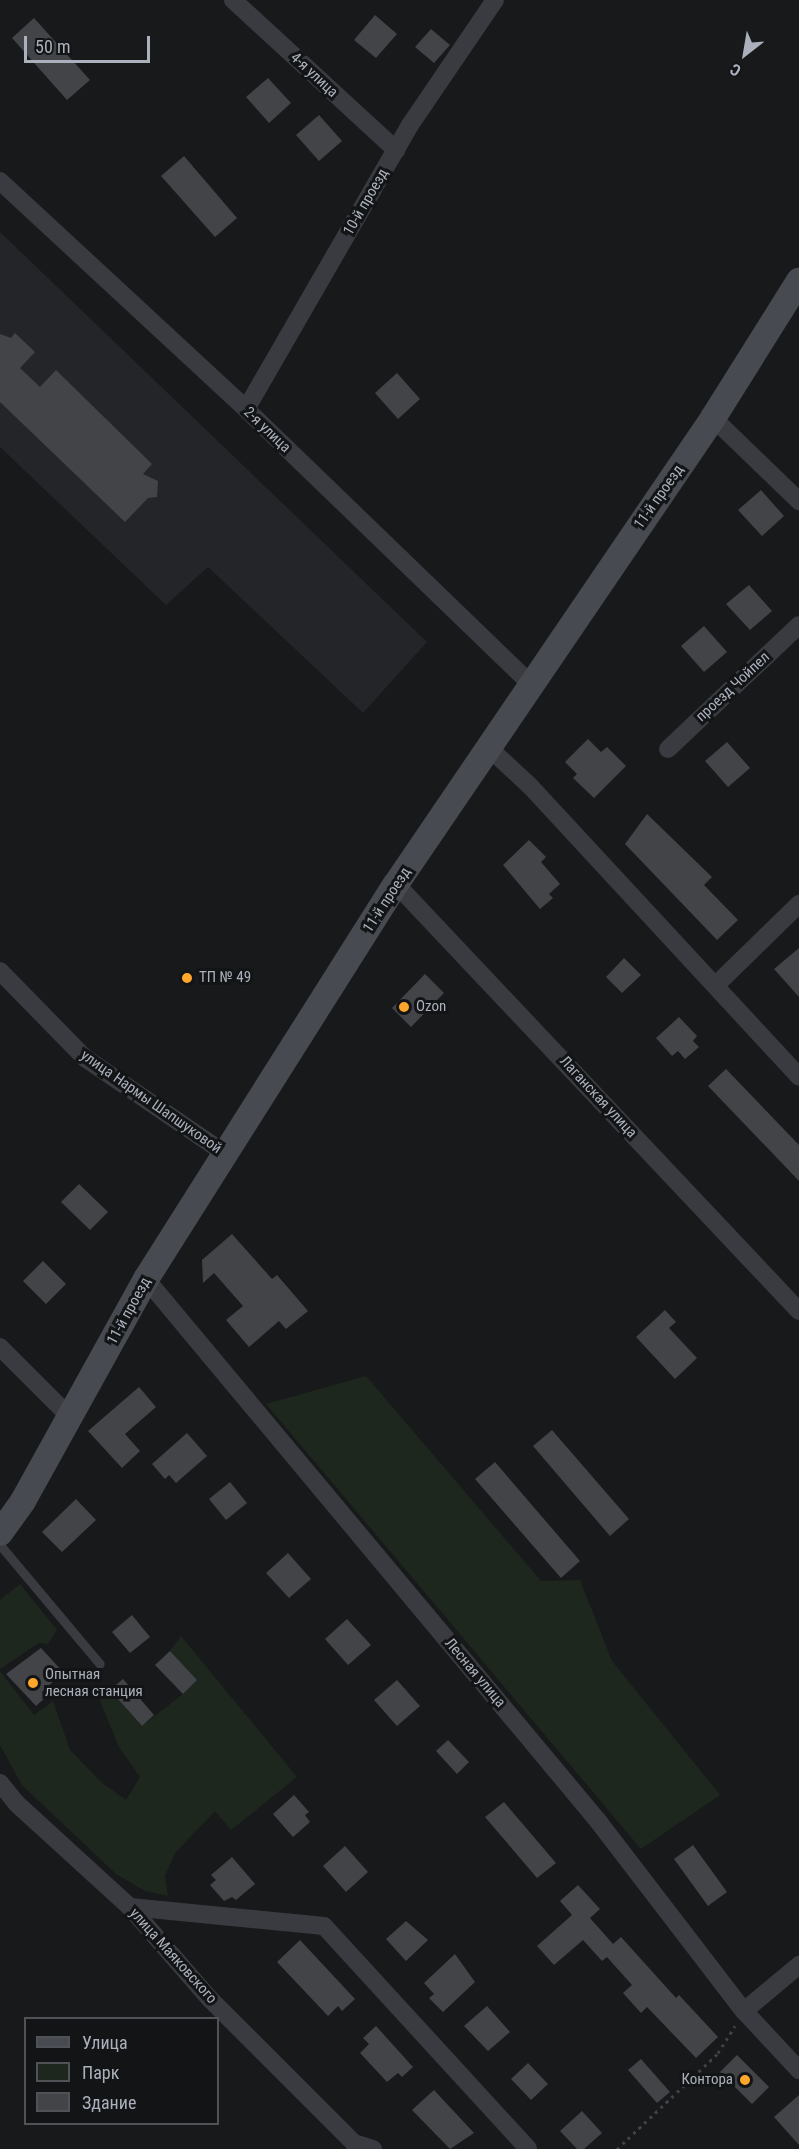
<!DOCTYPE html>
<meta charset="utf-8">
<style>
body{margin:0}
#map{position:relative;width:799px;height:2149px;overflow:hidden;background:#18191b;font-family:"Roboto Condensed",sans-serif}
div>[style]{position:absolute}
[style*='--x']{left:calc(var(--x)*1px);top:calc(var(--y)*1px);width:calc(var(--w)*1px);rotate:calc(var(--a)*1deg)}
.built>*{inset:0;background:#242528}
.green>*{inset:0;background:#1e271e}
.building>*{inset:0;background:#424448}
.path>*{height:3px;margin-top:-1.5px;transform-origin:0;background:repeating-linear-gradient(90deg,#3f4247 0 3px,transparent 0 7.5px)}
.lane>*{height:9px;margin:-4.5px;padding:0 4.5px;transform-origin:4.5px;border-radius:4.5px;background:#393b40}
.street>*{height:18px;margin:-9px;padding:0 9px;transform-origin:9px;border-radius:9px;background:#393b40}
.secondary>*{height:26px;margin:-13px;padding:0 13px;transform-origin:13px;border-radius:13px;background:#474a50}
.dots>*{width:16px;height:16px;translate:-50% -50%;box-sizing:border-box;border:3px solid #131416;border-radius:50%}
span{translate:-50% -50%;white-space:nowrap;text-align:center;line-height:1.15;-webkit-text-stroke:6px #131416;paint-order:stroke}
.street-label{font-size:15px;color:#aab1bc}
.poi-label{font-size:15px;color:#aab1bc}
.left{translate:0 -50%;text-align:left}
.right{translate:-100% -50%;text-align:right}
.legend{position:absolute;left:24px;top:2017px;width:195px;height:108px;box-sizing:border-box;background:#131416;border:2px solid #4f5358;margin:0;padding:8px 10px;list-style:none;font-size:18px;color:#aab1bc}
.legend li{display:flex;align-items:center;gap:12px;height:30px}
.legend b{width:30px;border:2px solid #4f5358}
.north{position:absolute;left:715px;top:24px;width:60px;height:60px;-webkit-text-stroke:4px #131416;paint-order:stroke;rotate:211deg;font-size:16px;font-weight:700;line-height:24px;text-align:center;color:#aab1bc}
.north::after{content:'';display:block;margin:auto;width:21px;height:27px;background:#aab1bc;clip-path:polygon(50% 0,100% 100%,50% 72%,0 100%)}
.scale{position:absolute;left:24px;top:36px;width:126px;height:27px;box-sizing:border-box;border:3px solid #aab1bc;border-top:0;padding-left:8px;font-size:18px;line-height:21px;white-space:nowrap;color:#aab1bc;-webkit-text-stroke:4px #131416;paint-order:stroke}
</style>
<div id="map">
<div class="built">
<i style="clip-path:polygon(0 232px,427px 642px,363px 713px,208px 567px,166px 605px,0 447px)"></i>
</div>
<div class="green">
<i style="clip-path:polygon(366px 1376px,541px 1581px,580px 1580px,612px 1661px,720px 1795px,641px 1849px,266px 1404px)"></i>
<i style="clip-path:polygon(20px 1584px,57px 1630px,48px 1644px,39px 1643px,0 1669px,0 1600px)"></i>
<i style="clip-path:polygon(181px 1636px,297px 1777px,231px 1830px,215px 1811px,175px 1853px,165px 1876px,168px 1896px,145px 1891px,116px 1874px,22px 1785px,0 1745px,0 1671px,34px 1715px,53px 1701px,70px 1750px,102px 1783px,126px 1800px,140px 1777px,119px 1747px,100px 1701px,110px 1690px,142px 1726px,183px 1694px,197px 1680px,170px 1651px)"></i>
</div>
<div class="building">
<i style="clip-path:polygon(375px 15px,397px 34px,376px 58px,354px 40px)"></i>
<i style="clip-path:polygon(34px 18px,90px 80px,67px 100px,12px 38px)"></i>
<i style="clip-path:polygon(431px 29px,450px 45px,434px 63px,415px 47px)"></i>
<i style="clip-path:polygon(268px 78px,291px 103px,269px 123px,246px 97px)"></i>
<i style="clip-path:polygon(319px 115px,342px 141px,319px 161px,296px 135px)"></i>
<i style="clip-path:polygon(184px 156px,237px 218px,215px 237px,161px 176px)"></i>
<i style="clip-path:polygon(15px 333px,35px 352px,20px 368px,40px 387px,56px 370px,152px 464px,143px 474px,158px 481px,157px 497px,148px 498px,125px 522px,0 402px,0 334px,11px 338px)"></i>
<i style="clip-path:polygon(397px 373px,420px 399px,398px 419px,375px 393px)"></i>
<i style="clip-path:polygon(761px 490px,784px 516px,762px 536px,738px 510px)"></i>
<i style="clip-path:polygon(749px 585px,772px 611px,750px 630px,726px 604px)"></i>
<i style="clip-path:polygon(704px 626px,727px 652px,704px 672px,681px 646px)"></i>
<i style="clip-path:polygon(588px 739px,601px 752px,607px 747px,626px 766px,594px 798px,573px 778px,577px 774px,565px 762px)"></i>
<i style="clip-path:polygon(727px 742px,750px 768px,728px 787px,705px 761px)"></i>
<i style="clip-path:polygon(647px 814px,712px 877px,704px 885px,738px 920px,717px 940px,625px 844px)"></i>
<i style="clip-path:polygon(529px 840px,546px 857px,541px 862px,560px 884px,549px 894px,553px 898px,540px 909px,503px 865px)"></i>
<i style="clip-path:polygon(799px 948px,799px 997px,774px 969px)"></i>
<i style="clip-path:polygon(624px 958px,641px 975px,622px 993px,606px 977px)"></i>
<i style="clip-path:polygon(425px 974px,444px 993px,411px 1027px,392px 1008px)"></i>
<i style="clip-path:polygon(679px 1017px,697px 1036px,693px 1041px,699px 1047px,685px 1059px,678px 1051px,672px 1056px,656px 1038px)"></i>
<i style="clip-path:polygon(726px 1069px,799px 1145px,799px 1181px,708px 1086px)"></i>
<i style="clip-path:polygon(79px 1184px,108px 1212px,90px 1230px,61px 1202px)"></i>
<i style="clip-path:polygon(232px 1234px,272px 1279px,277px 1275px,308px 1311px,286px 1329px,279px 1321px,249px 1347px,226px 1320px,243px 1306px,214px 1273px,203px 1283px,202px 1260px)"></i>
<i style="clip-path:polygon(43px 1261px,66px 1284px,46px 1304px,23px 1281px)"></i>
<i style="clip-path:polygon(665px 1310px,676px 1322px,669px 1328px,697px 1358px,675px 1379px,636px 1337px)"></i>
<i style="clip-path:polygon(139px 1387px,156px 1407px,125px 1434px,140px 1451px,122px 1468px,88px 1431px)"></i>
<i style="clip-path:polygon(552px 1430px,629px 1519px,610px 1536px,533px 1446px)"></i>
<i style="clip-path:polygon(187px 1433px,207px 1456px,176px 1483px,169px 1475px,165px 1479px,152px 1464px)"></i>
<i style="clip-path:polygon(495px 1462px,580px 1561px,561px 1578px,475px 1479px)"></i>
<i style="clip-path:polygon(230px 1482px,247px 1503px,226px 1520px,209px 1499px)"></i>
<i style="clip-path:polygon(76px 1499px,96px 1520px,62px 1552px,42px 1532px)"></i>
<i style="clip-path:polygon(288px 1553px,311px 1579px,289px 1598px,266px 1573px)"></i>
<i style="clip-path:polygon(132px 1615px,150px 1637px,130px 1653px,112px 1632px)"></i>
<i style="clip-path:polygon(347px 1619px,371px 1645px,348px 1665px,325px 1639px)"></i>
<i style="clip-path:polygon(41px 1648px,63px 1672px,42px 1692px,47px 1696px,36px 1706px,6px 1674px)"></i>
<i style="clip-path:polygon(170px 1651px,197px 1680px,183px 1694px,155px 1665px)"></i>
<i style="clip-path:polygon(123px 1679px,154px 1715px,142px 1726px,110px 1690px)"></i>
<i style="clip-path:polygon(397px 1680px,420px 1706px,397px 1726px,374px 1700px)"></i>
<i style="clip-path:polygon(448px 1740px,469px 1762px,457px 1774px,436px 1751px)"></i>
<i style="clip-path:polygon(294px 1795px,309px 1812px,305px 1815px,310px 1822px,293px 1837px,273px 1814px)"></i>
<i style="clip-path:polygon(504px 1802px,556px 1863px,537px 1878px,485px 1817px)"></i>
<i style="clip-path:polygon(693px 1845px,727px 1892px,708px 1906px,674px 1859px)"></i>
<i style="clip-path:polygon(345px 1846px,368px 1872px,346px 1892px,323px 1866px)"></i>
<i style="clip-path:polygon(232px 1857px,255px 1884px,236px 1900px,232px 1897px,224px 1901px,210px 1885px,216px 1880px,211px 1875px)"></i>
<i style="clip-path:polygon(578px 1885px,600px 1909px,590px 1918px,613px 1944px,621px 1937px,676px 1998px,679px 1995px,718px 2037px,696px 2058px,647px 2007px,641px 2013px,623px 1993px,632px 1985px,607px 1957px,602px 1961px,583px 1940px,554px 1965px,537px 1946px,572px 1915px,560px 1901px)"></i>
<i style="clip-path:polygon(406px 1921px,428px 1940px,406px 1961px,386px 1939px)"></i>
<i style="clip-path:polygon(300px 1940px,355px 1999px,342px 2011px,338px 2006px,328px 2016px,277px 1962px)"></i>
<i style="clip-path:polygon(455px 1954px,475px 1982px,443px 2012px,429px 1998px,434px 1994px,424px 1983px)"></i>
<i style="clip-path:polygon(487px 2006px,510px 2032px,488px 2051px,464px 2026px)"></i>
<i style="clip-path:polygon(376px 2026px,413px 2067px,402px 2077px,398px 2073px,387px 2082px,360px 2053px,369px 2044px,363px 2038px)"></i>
<i style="clip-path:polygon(737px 2055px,769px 2087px,752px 2104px,720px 2072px)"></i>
<i style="clip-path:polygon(641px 2059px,670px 2092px,657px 2103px,628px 2070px)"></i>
<i style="clip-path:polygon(528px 2063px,548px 2084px,531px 2100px,511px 2079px)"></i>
<i style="clip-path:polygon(434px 2090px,474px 2133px,450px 2149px,412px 2110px)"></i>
<i style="clip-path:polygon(799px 2095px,799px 2145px,774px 2117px)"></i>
<i style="clip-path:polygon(582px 2111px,602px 2133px,584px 2149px,577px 2149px,560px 2131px)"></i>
</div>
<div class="path">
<i style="--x:617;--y:2149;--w:139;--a:-43.5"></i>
<i style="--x:718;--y:2053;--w:32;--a:-58"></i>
</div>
<div class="lane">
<i style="--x:0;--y:1545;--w:155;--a:50"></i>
</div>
<div class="street">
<i style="--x:233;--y:0;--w:222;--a:42.6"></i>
<i style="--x:0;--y:181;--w:335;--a:42.8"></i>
<i style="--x:246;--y:409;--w:395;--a:44"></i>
<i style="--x:246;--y:409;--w:328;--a:-60"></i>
<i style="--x:410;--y:125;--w:151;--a:-55.8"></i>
<i style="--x:713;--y:418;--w:120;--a:44"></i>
<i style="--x:489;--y:748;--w:56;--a:42.8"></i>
<i style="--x:530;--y:786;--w:396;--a:47.2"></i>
<i style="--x:668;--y:749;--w:180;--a:-43.4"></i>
<i style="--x:396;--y:884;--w:587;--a:46.66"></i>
<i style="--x:0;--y:971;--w:122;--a:45.7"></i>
<i style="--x:85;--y:1058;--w:172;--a:34.3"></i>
<i style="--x:717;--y:984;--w:115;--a:-44.3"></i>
<i style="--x:146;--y:1279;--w:706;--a:50.17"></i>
<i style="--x:598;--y:1821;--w:240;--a:52.5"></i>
<i style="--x:744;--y:2011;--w:81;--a:47"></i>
<i style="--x:0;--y:1347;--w:99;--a:45"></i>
<i style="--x:0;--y:1783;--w:26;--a:51"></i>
<i style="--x:16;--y:1803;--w:154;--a:42.4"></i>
<i style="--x:130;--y:1907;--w:122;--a:49"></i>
<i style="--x:210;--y:1999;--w:204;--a:45"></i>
<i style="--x:354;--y:2143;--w:20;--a:18"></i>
<i style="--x:130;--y:1907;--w:195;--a:5.6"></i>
<i style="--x:324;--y:1926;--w:302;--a:47.5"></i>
<i style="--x:744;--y:2011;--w:72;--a:-39.9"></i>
</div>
<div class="secondary">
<i style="--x:0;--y:1533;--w:39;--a:-54"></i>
<i style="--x:23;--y:1501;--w:254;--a:-61"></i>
<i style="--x:146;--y:1279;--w:467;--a:-57.7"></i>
<i style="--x:396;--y:884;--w:564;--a:-55.77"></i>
<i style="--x:713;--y:418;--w:162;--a:-57.9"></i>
</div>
<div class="dots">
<i style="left:187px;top:978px;background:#ffa62c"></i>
<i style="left:404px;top:1007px;background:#ffa62c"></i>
<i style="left:33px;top:1683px;background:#ffa62c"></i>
<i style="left:745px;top:2080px;background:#ffa62c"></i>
</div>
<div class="street-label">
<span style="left:314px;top:75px;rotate:43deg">4-я улица</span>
<span style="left:366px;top:202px;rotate:-60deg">10-й проезд</span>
<span style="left:267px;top:430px;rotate:44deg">2-я улица</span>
<span style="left:659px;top:497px;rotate:-55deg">11-й проезд</span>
<span style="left:733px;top:687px;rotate:-43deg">проезд Чойпел</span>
<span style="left:387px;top:900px;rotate:-57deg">11-й проезд</span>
<span style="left:598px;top:1097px;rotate:47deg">Лаганская улица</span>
<span style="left:151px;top:1102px;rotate:35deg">улица Нармы Шапшуковой</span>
<span style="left:129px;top:1311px;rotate:-61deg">11-й проезд</span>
<span style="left:475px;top:1673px;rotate:50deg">Лесная улица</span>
<span style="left:173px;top:1956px;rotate:48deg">улица Маяковского</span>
</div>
<div class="poi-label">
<span class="left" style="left:199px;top:978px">ТП № 49</span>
<span class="left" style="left:416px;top:1007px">Ozon</span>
<span class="left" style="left:45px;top:1683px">Опытная<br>лесная станция</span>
<span class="right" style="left:733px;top:2080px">Контора</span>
</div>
<ul class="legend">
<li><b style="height:8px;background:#474a50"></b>Улица</li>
<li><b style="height:16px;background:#1e271e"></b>Парк</li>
<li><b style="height:16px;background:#424448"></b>Здание</li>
</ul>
<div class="north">С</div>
<div class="scale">50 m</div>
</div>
